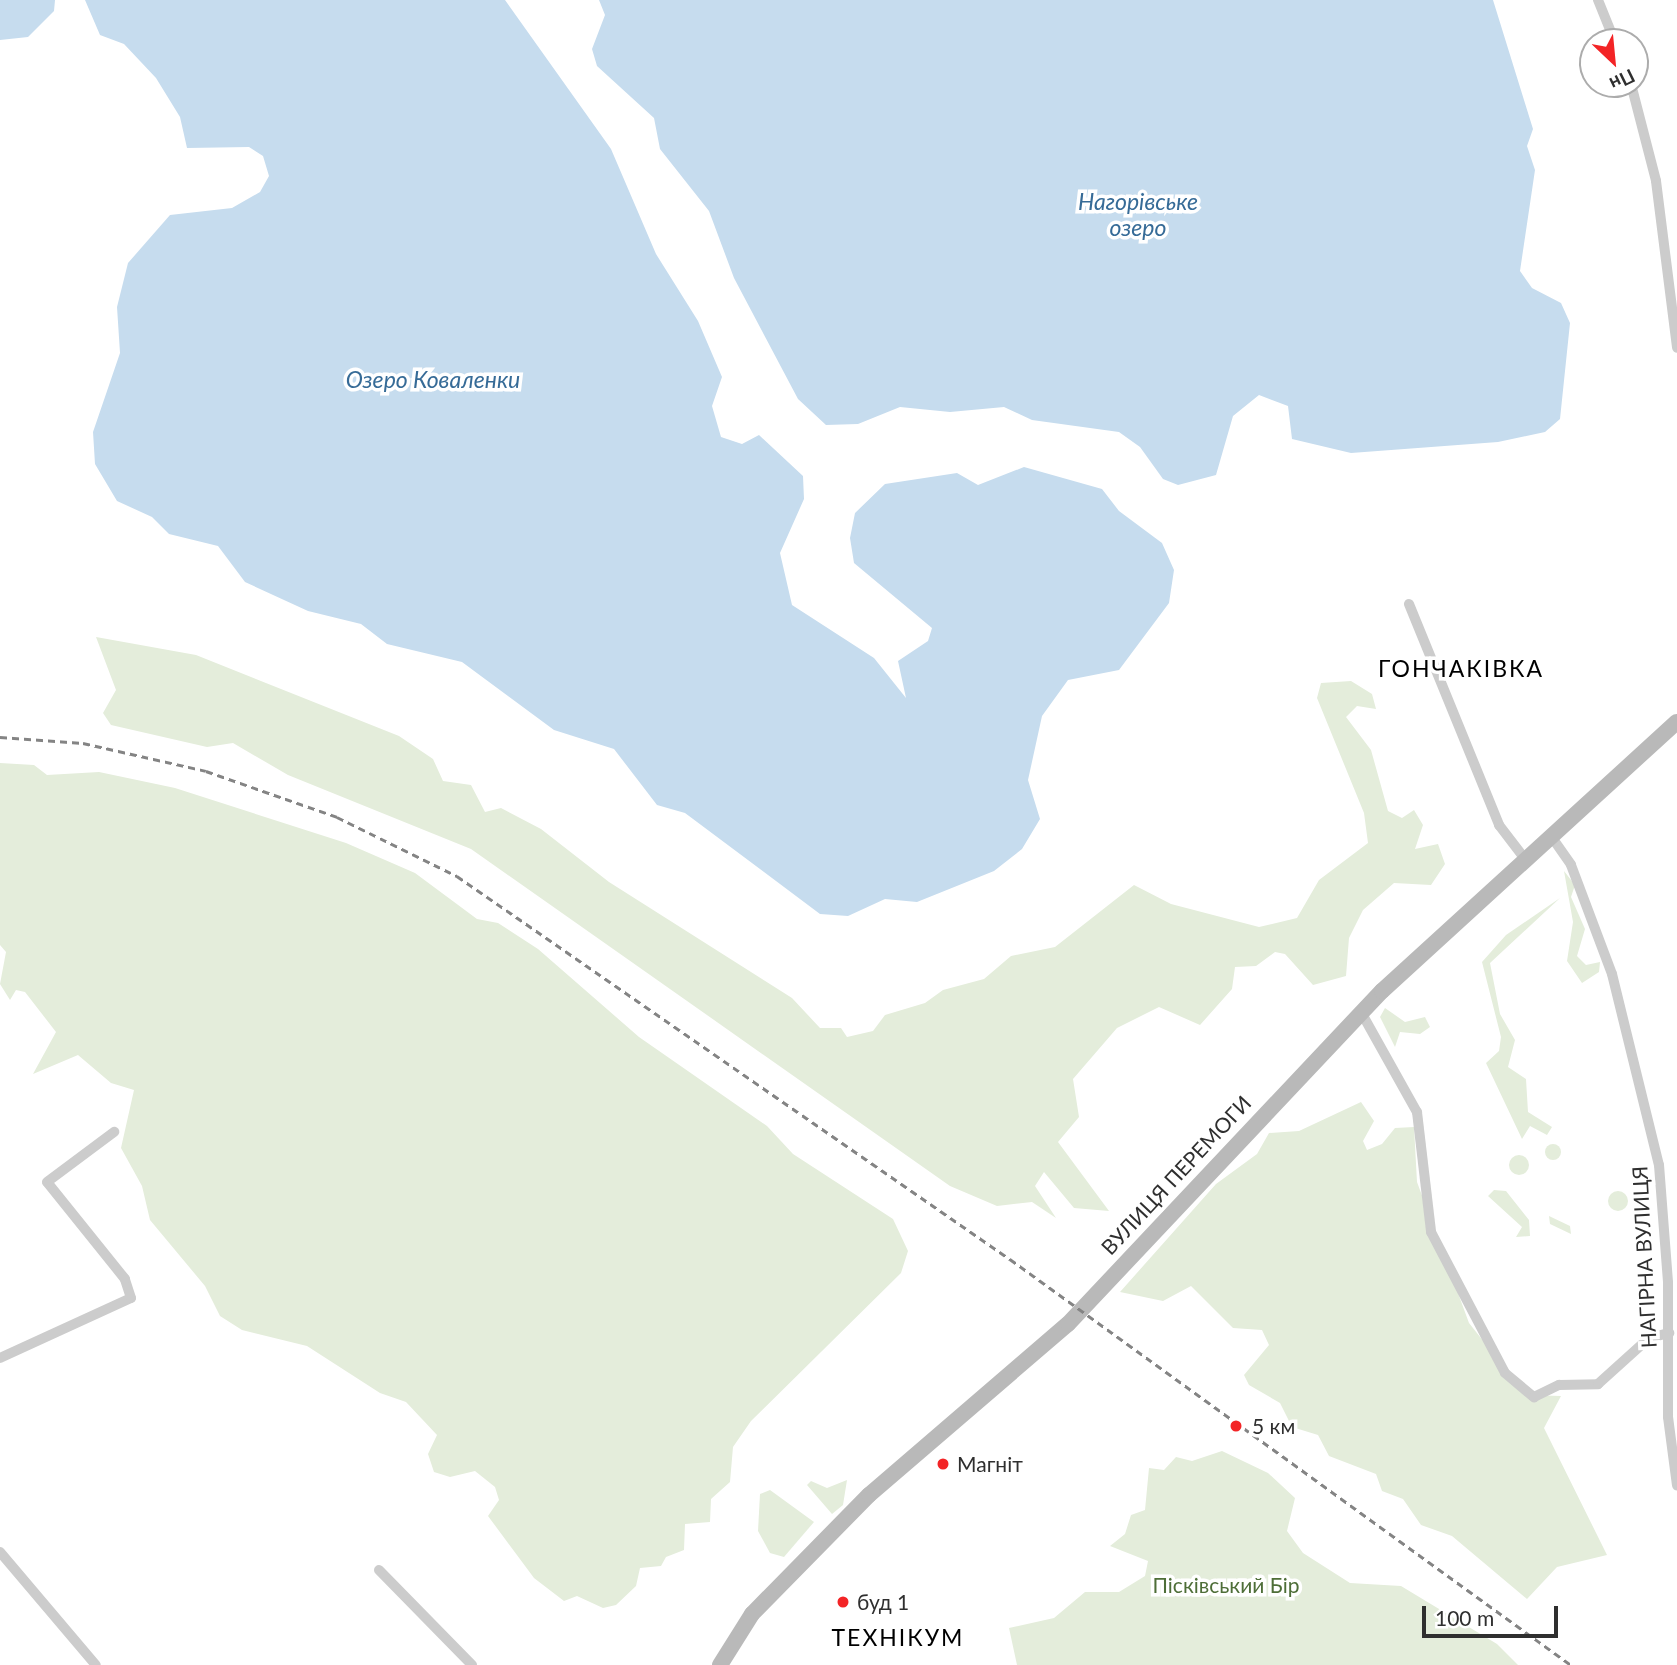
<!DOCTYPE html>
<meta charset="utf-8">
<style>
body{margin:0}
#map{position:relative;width:1677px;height:1665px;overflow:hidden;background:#fff;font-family:Lato,sans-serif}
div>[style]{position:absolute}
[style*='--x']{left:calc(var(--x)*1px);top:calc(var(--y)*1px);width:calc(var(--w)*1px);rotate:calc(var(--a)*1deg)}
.green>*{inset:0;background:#e4eddb}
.round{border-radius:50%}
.water>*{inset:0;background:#c6dcee}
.street>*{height:10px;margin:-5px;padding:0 5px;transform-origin:5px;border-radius:5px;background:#ccc}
.secondary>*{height:16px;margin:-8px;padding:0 8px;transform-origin:8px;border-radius:8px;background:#b9b9b9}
.rail>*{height:2.5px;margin-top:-1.25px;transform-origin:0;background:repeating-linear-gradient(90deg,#848484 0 7px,transparent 0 12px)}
.dots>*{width:19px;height:19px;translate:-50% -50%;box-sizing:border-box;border:4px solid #fff;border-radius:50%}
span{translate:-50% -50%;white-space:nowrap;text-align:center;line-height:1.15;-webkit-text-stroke:7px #fff;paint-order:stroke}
.street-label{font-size:21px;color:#2f2f2f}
.poi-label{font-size:21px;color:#2f2f2f}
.left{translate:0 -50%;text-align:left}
.park-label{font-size:21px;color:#4e6e38}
.water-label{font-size:23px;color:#366b97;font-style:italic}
.neighbourhood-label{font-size:23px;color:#000;letter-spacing:2px}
.north{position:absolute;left:1579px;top:28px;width:70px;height:70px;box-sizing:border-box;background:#fff;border:2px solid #acacac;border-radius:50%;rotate:154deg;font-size:19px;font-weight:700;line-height:28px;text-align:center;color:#2f2f2f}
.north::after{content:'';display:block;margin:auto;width:24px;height:32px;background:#f32426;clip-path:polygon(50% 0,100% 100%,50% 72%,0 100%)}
.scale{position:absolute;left:1422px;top:1606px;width:136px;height:32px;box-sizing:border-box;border:4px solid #2f2f2f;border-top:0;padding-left:9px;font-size:21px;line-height:24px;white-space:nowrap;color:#2f2f2f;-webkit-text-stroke:5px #fff;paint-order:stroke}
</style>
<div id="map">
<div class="green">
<i style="clip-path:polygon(96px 637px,196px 655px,399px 736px,433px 759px,443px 781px,471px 785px,485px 812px,501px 808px,541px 829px,609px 882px,792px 998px,820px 1028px,841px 1028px,847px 1037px,873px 1031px,885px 1015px,925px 1003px,943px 990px,984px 979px,1011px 956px,1055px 947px,1134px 885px,1171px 904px,1259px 927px,1297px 918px,1319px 880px,1368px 843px,1364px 813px,1317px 698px,1321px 683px,1351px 681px,1372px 694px,1376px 709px,1357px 706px,1346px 717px,1371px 750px,1388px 811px,1402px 818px,1414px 810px,1423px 825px,1415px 849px,1438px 844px,1445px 864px,1431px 885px,1394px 883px,1363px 910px,1349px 938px,1346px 976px,1313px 985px,1285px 954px,1275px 952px,1256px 966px,1235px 967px,1232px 989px,1200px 1025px,1159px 1007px,1117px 1028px,1073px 1079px,1079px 1117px,1058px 1142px,1109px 1211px,1074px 1208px,1044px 1172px,1035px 1186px,1056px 1218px,1032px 1202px,997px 1206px,950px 1186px,471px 849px,288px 775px,233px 743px,207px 747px,111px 725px,103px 713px,116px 690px)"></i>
<i style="clip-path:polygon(0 763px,34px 765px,47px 775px,99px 772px,175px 788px,346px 843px,415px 873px,477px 919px,498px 923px,538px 949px,639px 1037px,767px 1126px,793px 1154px,893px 1219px,908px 1251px,901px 1273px,751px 1421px,733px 1447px,730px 1482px,711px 1499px,710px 1522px,685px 1524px,684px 1550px,666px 1557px,661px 1566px,640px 1568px,636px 1586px,616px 1605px,603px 1608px,577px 1596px,564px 1601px,534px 1578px,488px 1516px,499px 1500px,495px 1487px,475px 1471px,450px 1477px,434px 1472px,428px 1454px,437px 1435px,406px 1402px,380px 1393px,307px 1346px,242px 1330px,220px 1316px,205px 1286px,150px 1220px,142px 1186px,121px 1148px,134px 1090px,111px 1083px,78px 1055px,33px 1074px,56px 1032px,25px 992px,16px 990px,10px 1000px,0 984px,6px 952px,0 945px)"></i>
<i style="clip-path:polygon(1564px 871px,1575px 885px,1571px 897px,1585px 929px,1577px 956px,1586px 965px,1600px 962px,1599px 972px,1582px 983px,1567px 961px,1573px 922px)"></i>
<i style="clip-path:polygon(1560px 898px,1490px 963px,1500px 1014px,1515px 1040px,1508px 1067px,1526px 1079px,1528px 1112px,1552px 1127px,1547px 1135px,1530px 1126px,1522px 1139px,1486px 1063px,1499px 1051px,1501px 1037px,1482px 962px,1506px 935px)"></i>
<i style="clip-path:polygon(1385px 1008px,1405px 1022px,1425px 1017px,1430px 1027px,1420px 1034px,1400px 1032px,1395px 1047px,1380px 1017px)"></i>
<i style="clip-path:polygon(1361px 1102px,1374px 1121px,1363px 1141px,1367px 1150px,1382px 1144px,1395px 1128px,1414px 1127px,1417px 1182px,1469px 1323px,1526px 1395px,1561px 1396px,1544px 1428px,1607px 1555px,1557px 1567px,1527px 1599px,1452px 1536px,1421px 1525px,1403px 1499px,1382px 1491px,1376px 1474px,1329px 1456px,1318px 1435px,1292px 1427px,1280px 1403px,1249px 1385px,1244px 1375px,1269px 1345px,1262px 1330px,1233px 1328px,1191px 1286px,1163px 1301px,1120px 1292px,1216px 1184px,1257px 1154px,1269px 1133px,1299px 1131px)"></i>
<i class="round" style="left:1545px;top:1144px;width:16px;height:16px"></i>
<i class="round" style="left:1509px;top:1155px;width:20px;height:20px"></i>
<i style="clip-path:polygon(1494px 1190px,1506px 1191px,1529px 1220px,1530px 1236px,1516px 1237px,1522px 1227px,1488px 1196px)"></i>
<i class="round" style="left:1608px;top:1191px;width:20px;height:20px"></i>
<i style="clip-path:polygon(1549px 1216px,1570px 1226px,1571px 1234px,1550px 1224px)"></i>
<i style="clip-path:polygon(1222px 1451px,1268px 1473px,1295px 1498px,1287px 1531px,1303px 1553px,1350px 1583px,1401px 1586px,1497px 1644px,1518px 1665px,1017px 1665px,1009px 1628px,1054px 1618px,1085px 1592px,1119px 1592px,1145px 1576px,1148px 1561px,1110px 1546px,1125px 1534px,1131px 1515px,1145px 1510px,1149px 1468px,1164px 1470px,1176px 1457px,1192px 1461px)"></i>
<i style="clip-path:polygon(847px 1480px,843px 1505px,832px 1514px,807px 1485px,811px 1481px,827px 1488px)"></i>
<i style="clip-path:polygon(770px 1490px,814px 1522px,784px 1557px,770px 1553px,758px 1531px,760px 1494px)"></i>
</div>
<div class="water">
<i style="clip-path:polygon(0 0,55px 0,54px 11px,28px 37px,0 40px)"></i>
<i style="clip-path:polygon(85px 0,505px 0,611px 149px,656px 254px,698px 321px,722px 377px,712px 406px,721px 437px,742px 444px,759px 435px,803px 476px,804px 499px,780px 553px,792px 605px,874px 658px,906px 698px,898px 661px,928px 641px,932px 628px,854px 563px,850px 538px,855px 513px,885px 484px,957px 473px,978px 485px,1024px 467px,1102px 489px,1119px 511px,1162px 543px,1174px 570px,1169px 603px,1119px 670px,1068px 680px,1042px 716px,1028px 780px,1040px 819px,1022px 849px,994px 871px,917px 902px,885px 899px,848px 916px,820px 914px,685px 813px,657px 805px,614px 749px,554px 730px,462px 662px,387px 644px,361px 624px,308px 611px,245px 582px,218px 546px,169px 534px,152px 517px,117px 501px,95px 464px,93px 432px,120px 353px,117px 307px,128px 263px,170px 215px,232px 208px,260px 192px,269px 176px,263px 156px,249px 147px,187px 148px,180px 117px,156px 78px,124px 44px,100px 35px)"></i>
<i style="clip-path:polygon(599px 0,1493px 0,1533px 129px,1527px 146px,1535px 170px,1520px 271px,1532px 288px,1561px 303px,1570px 323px,1560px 419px,1545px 432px,1498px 442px,1351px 453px,1292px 439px,1288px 406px,1259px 395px,1233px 416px,1216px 475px,1178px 485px,1163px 479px,1140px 447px,1119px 432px,1032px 420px,1004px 407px,950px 412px,900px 407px,858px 424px,826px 425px,798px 399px,734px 278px,709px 211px,660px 149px,654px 118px,597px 66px,592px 49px,605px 15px)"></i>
</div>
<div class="street">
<i style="--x:1598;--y:0;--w:45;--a:68"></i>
<i style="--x:1631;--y:84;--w:100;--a:75.5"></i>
<i style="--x:1656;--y:181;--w:168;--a:82.8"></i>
<i style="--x:1409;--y:604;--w:239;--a:67.8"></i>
<i style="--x:1499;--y:825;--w:43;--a:52.6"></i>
<i style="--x:1551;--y:836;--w:35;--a:55"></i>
<i style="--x:1571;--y:865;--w:116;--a:69.4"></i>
<i style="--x:1612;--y:974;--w:197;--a:76.2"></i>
<i style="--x:1659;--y:1165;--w:118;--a:85.6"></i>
<i style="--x:1668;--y:1283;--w:134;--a:90"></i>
<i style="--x:1668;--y:1417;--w:69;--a:82.5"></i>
<i style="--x:1361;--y:1012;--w:115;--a:60.8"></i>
<i style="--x:1417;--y:1112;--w:121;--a:83.3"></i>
<i style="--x:1431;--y:1232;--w:159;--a:62.3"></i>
<i style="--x:1505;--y:1373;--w:38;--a:40"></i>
<i style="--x:1534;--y:1397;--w:28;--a:-26"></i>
<i style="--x:1559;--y:1385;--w:39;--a:-1"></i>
<i style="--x:1598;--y:1384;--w:69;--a:-42"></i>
<i style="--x:1649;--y:1338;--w:21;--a:-14"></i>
<i style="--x:0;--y:1358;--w:144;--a:-24.6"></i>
<i style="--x:131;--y:1298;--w:20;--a:-108"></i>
<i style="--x:125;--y:1279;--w:124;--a:-128.8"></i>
<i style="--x:47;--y:1182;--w:84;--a:-36.7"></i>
<i style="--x:0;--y:1552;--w:148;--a:49.7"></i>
<i style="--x:379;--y:1570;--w:133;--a:45.6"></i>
</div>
<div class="secondary">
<i style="--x:720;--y:1665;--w:60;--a:-57.9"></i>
<i style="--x:752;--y:1614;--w:167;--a:-45.5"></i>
<i style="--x:869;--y:1495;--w:262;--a:-40.7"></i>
<i style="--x:1068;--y:1324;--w:458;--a:-46.7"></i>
<i style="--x:1382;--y:991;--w:399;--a:-42.4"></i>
</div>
<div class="rail">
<i style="--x:0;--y:737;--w:83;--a:4.1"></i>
<i style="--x:83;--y:743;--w:126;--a:12.8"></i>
<i style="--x:206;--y:771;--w:139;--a:19.3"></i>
<i style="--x:337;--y:817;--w:134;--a:26.2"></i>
<i style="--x:457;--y:876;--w:673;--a:34.71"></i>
<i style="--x:1010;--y:1259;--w:693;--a:35.89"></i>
</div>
<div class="dots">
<i style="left:1236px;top:1426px;background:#f32426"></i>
<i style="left:943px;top:1464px;background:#f32426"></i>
<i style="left:843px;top:1602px;background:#f32426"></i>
</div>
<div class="street-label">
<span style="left:1176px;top:1175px;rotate:-47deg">ВУЛИЦЯ ПЕРЕМОГИ</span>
<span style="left:1644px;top:1257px;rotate:-93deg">НАГІРНА ВУЛИЦЯ</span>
</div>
<div class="poi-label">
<span class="left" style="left:1252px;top:1426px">5 км</span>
<span class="left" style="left:957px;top:1464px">Магніт</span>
<span class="left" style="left:857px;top:1602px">буд 1</span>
</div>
<div class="park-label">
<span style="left:1226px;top:1585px">Пісківський Бір</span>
</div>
<div class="water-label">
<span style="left:1138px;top:214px">Нагорівське<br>озеро</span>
<span style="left:433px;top:379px">Озеро Коваленки</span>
</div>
<div class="neighbourhood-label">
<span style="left:1461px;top:668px">ГОНЧАКІВКА</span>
<span style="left:898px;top:1637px">ТЕХНІКУМ</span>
</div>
<div class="north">Пн</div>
<div class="scale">100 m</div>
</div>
